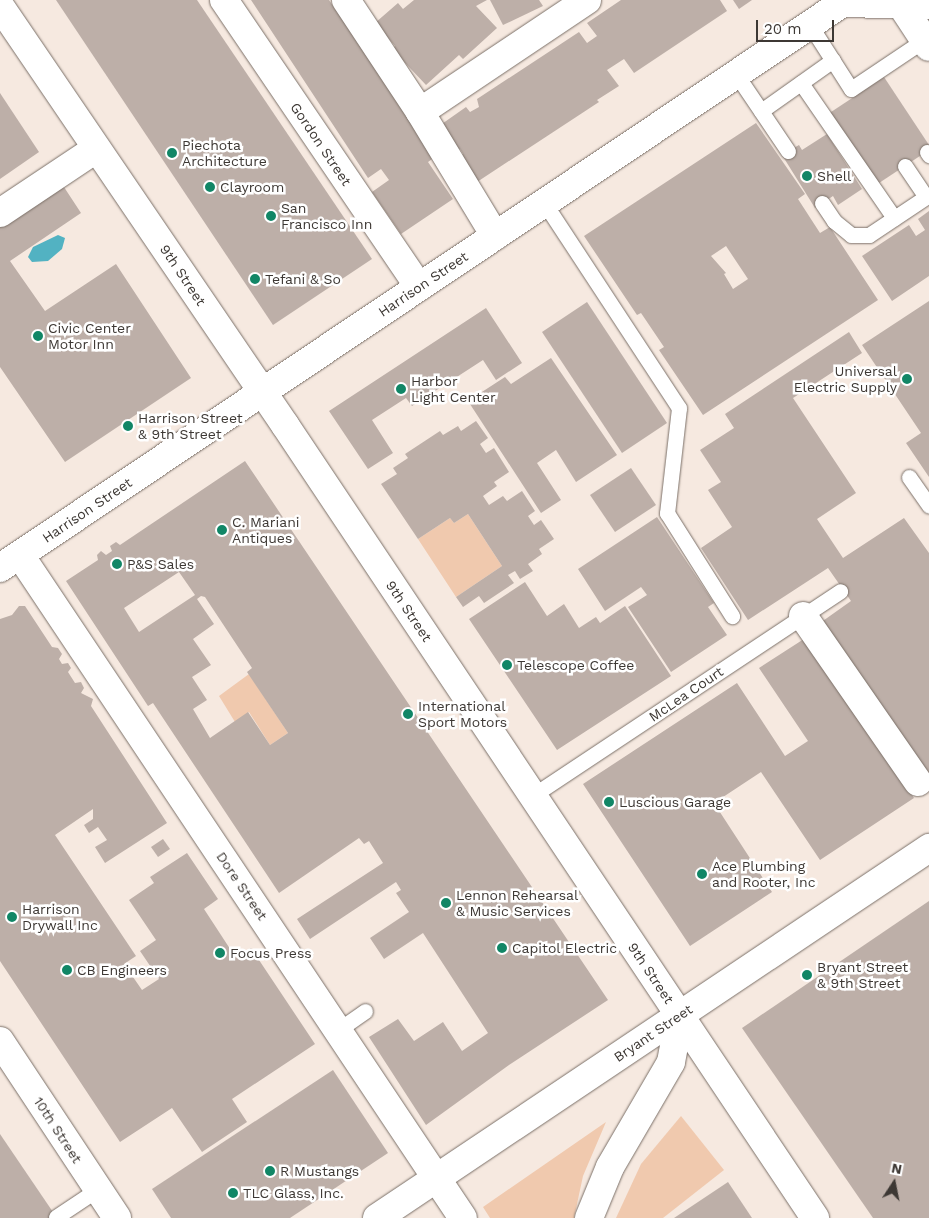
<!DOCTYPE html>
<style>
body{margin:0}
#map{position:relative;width:929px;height:1218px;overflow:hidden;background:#f6e9e0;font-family:"Work Sans",sans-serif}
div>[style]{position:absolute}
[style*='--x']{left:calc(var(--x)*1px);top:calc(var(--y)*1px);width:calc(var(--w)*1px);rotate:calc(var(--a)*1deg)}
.green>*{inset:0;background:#f0c9ae}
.water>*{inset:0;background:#52b2c2}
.building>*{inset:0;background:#bdafa8}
.roads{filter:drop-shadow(0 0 1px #7b7068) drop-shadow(0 0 1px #7b7068)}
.service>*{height:15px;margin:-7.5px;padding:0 7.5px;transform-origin:7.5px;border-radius:7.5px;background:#fff}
.minor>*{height:28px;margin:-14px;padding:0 14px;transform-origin:14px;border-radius:14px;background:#fff}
.secondary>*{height:28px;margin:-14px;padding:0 14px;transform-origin:14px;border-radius:14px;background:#fff}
.motorway>*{height:28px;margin:-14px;padding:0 14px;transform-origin:14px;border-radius:14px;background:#fff}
.dots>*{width:14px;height:14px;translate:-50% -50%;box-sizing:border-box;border:2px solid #fff;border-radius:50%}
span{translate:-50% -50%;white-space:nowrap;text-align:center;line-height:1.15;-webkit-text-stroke:5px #fff;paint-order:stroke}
.street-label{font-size:14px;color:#3d3834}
.poi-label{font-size:14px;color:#3d3834}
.left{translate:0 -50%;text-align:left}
.right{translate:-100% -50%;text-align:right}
.north{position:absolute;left:869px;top:1158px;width:50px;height:50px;-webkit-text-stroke:4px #fff;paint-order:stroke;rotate:11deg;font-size:14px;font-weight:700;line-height:20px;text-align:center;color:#3d3834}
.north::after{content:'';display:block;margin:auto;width:18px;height:22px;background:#3d3834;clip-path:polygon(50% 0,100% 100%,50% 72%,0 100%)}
.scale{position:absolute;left:756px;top:20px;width:78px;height:22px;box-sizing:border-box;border:2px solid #3d3834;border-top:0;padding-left:6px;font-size:15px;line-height:18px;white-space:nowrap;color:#3d3834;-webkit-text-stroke:4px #fff;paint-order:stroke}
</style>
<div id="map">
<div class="green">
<i style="clip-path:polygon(468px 514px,502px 566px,456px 597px,418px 539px,450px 518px,454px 523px)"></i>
<i style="clip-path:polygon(249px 674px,288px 733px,270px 745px,249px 712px,235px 722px,219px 696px)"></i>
<i style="clip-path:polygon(681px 1116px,724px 1170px,663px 1218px,616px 1218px,641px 1164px)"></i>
<i style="clip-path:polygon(606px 1122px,583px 1176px,574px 1218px,490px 1218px,483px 1207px)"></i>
</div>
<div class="water">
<i style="clip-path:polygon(58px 235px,65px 238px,62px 249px,48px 261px,32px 262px,28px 257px,33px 247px)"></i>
</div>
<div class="building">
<i style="clip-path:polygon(56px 0,197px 0,372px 259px,273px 325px)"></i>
<i style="clip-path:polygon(251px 0,329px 0,435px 157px,428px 162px,453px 199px,401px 234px,372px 192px,389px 180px,381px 169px,368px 178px)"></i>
<i style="clip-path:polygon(414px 0,487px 0,476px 6px,497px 28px,463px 59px,459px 55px,426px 85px,392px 49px,395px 46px,375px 23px,398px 3px,403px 9px)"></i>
<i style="clip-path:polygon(490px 0,539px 0,543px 6px,503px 25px)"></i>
<i style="clip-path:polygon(621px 0,720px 0,727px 11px,634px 73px,624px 59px,607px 70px,619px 86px,597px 100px,599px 102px,477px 182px,460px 156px,463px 154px,460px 149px,456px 151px,439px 126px,466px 107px,470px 112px,479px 107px,477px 99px,579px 32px,587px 43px,597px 36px,587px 23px)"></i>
<i style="clip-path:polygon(733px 0,752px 0,739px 9px)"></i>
<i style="clip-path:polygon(884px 77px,929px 145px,929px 150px,876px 185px,828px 114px)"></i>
<i style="clip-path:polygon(0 93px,39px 152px,0 179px)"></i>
<i style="clip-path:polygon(evenodd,756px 123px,805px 194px,798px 199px,820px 233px,830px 227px,878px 300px,703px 415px,659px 350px,664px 347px,641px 313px,637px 315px,584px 236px,756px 123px,726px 246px,748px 279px,733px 289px,724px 274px,726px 273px,711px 256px,726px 246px)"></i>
<i style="clip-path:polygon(827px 134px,862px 189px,838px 205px,833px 196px,815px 208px,782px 155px,799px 145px,802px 150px)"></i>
<i style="clip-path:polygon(62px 184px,81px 213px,10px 261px,45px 311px,116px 264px,191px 378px,65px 462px,0 367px,0 225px)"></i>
<i style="clip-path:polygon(929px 211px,929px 276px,892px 301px,862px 256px,909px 225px,916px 236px,925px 230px,918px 219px)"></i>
<i style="clip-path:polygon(929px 301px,929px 477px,906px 443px,921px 433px,862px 345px)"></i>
<i style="clip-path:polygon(587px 302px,667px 423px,622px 453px,542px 332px)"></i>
<i style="clip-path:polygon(486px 308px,522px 363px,496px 380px,483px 360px,412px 406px,406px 398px,372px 420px,393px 453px,368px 469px,329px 411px)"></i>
<i style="clip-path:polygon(849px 332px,862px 353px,793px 398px,856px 493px,817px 519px,843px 558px,904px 518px,929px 553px,929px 778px,820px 623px,851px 601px,828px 568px,748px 620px,701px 548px,732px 527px,708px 490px,721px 482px,700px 450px,734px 428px,725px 414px)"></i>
<i style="clip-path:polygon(551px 358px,617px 455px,576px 482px,556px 450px,537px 463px,561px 500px,541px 513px,468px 401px,505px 377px,511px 384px)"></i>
<i style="clip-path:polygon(476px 421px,488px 438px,480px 444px,486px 453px,494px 448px,509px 472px,494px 482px,497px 486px,483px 496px,489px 505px,503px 496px,507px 501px,522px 491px,535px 511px,528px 516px,534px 525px,541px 520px,554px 539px,539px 549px,542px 554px,528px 564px,533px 571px,520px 579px,515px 571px,508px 575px,514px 583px,484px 603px,479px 596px,463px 607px,456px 597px,502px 566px,468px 514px,454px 523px,450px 518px,418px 539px,381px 484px,397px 474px,393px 468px,408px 458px,405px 454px,440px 431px,443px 435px,458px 426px,461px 431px)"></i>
<i style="clip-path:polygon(evenodd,245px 461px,608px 1000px,509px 1065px,426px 1125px,369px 1037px,398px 1019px,414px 1041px,443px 1022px,462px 1051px,488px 1033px,423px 933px,384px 959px,370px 938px,409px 912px,396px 893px,401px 890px,396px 882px,310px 939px,297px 919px,383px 863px,369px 841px,364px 844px,359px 838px,279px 893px,153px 703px,148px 706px,66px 581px,98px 560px,97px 555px,101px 551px,106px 555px,112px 551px,110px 546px,116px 542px,120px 545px,245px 461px,179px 572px,195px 595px,139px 632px,124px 608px,179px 572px,245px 461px,201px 596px,205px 597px,252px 668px,247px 672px,288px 733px,270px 745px,248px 712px,210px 738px,193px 709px,207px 700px,192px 677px,211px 665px,193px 639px,214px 624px,197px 599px,201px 596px)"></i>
<i style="clip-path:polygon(631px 468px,656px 505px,615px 532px,590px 495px)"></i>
<i style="clip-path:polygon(657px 517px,714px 603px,708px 607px,727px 635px,671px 672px,628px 607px,647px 595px,641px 587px,605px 611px,578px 569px)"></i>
<i style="clip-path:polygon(525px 582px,547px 616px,564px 604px,579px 628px,596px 617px,600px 623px,625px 606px,671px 676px,557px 750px,469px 619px)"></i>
<i style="clip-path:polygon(19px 606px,25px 606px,52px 647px,58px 648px,62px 654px,59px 659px,62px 664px,68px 663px,71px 668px,68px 672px,75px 683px,81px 682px,84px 688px,81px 693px,93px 699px,91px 706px,167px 823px,105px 863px,95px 847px,107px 840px,98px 827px,89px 833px,84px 825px,93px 819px,93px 809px,55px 835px,136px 956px,124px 964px,142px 990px,159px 979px,140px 951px,156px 940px,129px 900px,154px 883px,150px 877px,187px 853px,218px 899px,204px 909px,236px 958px,251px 948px,315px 1044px,232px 1099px,247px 1122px,202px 1152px,172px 1108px,120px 1142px,0 961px,0 619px,12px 615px)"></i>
<i style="clip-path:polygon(807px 637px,914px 798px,820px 860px,761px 772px,714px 803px,772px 892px,690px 946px,583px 784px,737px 683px,785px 756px,808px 741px,759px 668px)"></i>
<i style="clip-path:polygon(163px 839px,170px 849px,158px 857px,151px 847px)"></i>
<i style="clip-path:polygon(929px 901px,929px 1218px,873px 1218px,742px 1028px)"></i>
<i style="clip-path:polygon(333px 1070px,388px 1153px,290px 1218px,171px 1218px,152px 1189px)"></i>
<i style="clip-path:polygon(0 1134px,57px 1218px,0 1218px)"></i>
<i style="clip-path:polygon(728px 1182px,752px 1218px,674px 1218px)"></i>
</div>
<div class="roads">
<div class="service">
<i style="--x:810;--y:25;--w:76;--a:57.4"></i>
<i style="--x:851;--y:89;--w:88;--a:-33.9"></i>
<i style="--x:736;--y:74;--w:93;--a:56"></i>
<i style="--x:801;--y:83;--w:164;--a:55.4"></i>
<i style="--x:761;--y:111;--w:88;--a:-35.3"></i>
<i style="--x:927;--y:152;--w:4;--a:56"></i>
<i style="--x:905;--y:166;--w:37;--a:56"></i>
<i style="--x:822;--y:203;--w:22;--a:56"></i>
<i style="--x:834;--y:221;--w:22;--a:39"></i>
<i style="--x:851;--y:235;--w:18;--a:0"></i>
<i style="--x:869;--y:235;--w:72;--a:-33.7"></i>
<i style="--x:545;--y:204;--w:244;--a:56.7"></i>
<i style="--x:679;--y:408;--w:106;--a:96.5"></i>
<i style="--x:667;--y:513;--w:122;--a:57.7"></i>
<i style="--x:909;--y:477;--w:35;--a:55"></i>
<i style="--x:532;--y:796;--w:370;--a:-33.6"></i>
<i style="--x:338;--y:1030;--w:33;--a:-35"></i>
<i style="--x:56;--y:1217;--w:50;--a:-33.7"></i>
</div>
<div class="minor">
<i style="--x:224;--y:0;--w:347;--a:55.8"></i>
<i style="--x:346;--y:0;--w:134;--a:56.5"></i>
<i style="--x:420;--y:112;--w:201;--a:-33.8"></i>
<i style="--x:420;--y:112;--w:145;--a:58.8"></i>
<i style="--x:0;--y:213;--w:115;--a:-33.7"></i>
<i style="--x:20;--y:555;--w:797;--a:56.25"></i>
<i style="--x:803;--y:616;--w:202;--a:55.3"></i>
</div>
<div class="secondary">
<i style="--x:898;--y:0;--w:56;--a:56.6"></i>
<i style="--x:0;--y:6;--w:507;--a:55.78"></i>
<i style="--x:285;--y:425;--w:954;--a:56.24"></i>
<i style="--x:0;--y:568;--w:1020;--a:-33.85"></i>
<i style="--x:0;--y:1041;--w:212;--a:56.5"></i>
<i style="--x:377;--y:1218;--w:665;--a:-33.83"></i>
</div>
<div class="motorway">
<i style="--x:843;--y:3;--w:86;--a:1.3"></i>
<i style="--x:589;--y:1218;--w:55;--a:-67.6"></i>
<i style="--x:610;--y:1167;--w:121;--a:-59.8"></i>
<i style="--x:671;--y:1062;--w:48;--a:-79.2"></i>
</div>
</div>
<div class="dots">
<i style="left:172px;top:153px;background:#118666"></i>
<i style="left:807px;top:176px;background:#118666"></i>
<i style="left:210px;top:187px;background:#118666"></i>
<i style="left:271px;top:216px;background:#118666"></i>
<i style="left:255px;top:279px;background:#118666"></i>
<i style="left:38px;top:336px;background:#118666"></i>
<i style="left:907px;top:379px;background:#118666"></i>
<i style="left:401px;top:389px;background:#118666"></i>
<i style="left:128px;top:426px;background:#118666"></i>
<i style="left:222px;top:530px;background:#118666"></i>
<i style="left:117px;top:564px;background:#118666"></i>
<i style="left:507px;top:665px;background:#118666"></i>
<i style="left:408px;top:714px;background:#118666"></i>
<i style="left:609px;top:802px;background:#118666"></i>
<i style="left:702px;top:874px;background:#118666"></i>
<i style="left:446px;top:903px;background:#118666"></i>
<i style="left:12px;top:917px;background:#118666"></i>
<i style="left:502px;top:948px;background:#118666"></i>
<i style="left:220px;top:953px;background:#118666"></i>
<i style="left:67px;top:970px;background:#118666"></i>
<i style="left:807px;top:975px;background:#118666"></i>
<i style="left:270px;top:1171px;background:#118666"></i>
<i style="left:233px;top:1193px;background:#118666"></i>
</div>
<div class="street-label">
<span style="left:321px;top:144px;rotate:56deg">Gordon Street</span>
<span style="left:183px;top:275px;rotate:56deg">9th Street</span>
<span style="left:423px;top:284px;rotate:-34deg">Harrison Street</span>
<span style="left:87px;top:510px;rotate:-34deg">Harrison Street</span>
<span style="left:409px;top:611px;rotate:56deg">9th Street</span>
<span style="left:686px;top:694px;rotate:-34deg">McLea Court</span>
<span style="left:242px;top:886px;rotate:56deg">Dore Street</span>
<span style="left:651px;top:973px;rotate:56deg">9th Street</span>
<span style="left:653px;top:1033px;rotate:-34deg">Bryant Street</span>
<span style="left:58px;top:1130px;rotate:57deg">10th Street</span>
</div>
<div class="poi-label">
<span class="left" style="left:182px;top:153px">Piechota<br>Architecture</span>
<span class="left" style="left:817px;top:176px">Shell</span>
<span class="left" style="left:220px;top:187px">Clayroom</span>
<span class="left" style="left:281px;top:216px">San<br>Francisco Inn</span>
<span class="left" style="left:265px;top:279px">Tefani &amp; So</span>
<span class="left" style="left:48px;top:336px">Civic Center<br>Motor Inn</span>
<span class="right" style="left:897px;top:379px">Universal<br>Electric Supply</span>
<span class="left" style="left:411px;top:389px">Harbor<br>Light Center</span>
<span class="left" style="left:138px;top:426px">Harrison Street<br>&amp; 9th Street</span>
<span class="left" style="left:232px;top:530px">C. Mariani<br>Antiques</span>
<span class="left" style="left:127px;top:564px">P&amp;S Sales</span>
<span class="left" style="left:517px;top:665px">Telescope Coffee</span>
<span class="left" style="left:418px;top:714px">International<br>Sport Motors</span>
<span class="left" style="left:619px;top:802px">Luscious Garage</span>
<span class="left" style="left:712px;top:874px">Ace Plumbing<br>and Rooter, Inc</span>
<span class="left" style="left:456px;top:903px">Lennon Rehearsal<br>&amp; Music Services</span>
<span class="left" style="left:22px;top:917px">Harrison<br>Drywall Inc</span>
<span class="left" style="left:512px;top:948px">Capitol Electric</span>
<span class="left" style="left:230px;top:953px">Focus Press</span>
<span class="left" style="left:817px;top:975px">Bryant Street<br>&amp; 9th Street</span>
<span class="left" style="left:77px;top:970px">CB Engineers</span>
<span class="left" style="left:280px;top:1171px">R Mustangs</span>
<span class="left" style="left:243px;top:1193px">TLC Glass, Inc.</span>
</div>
<div class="north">N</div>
<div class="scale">20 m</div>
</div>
